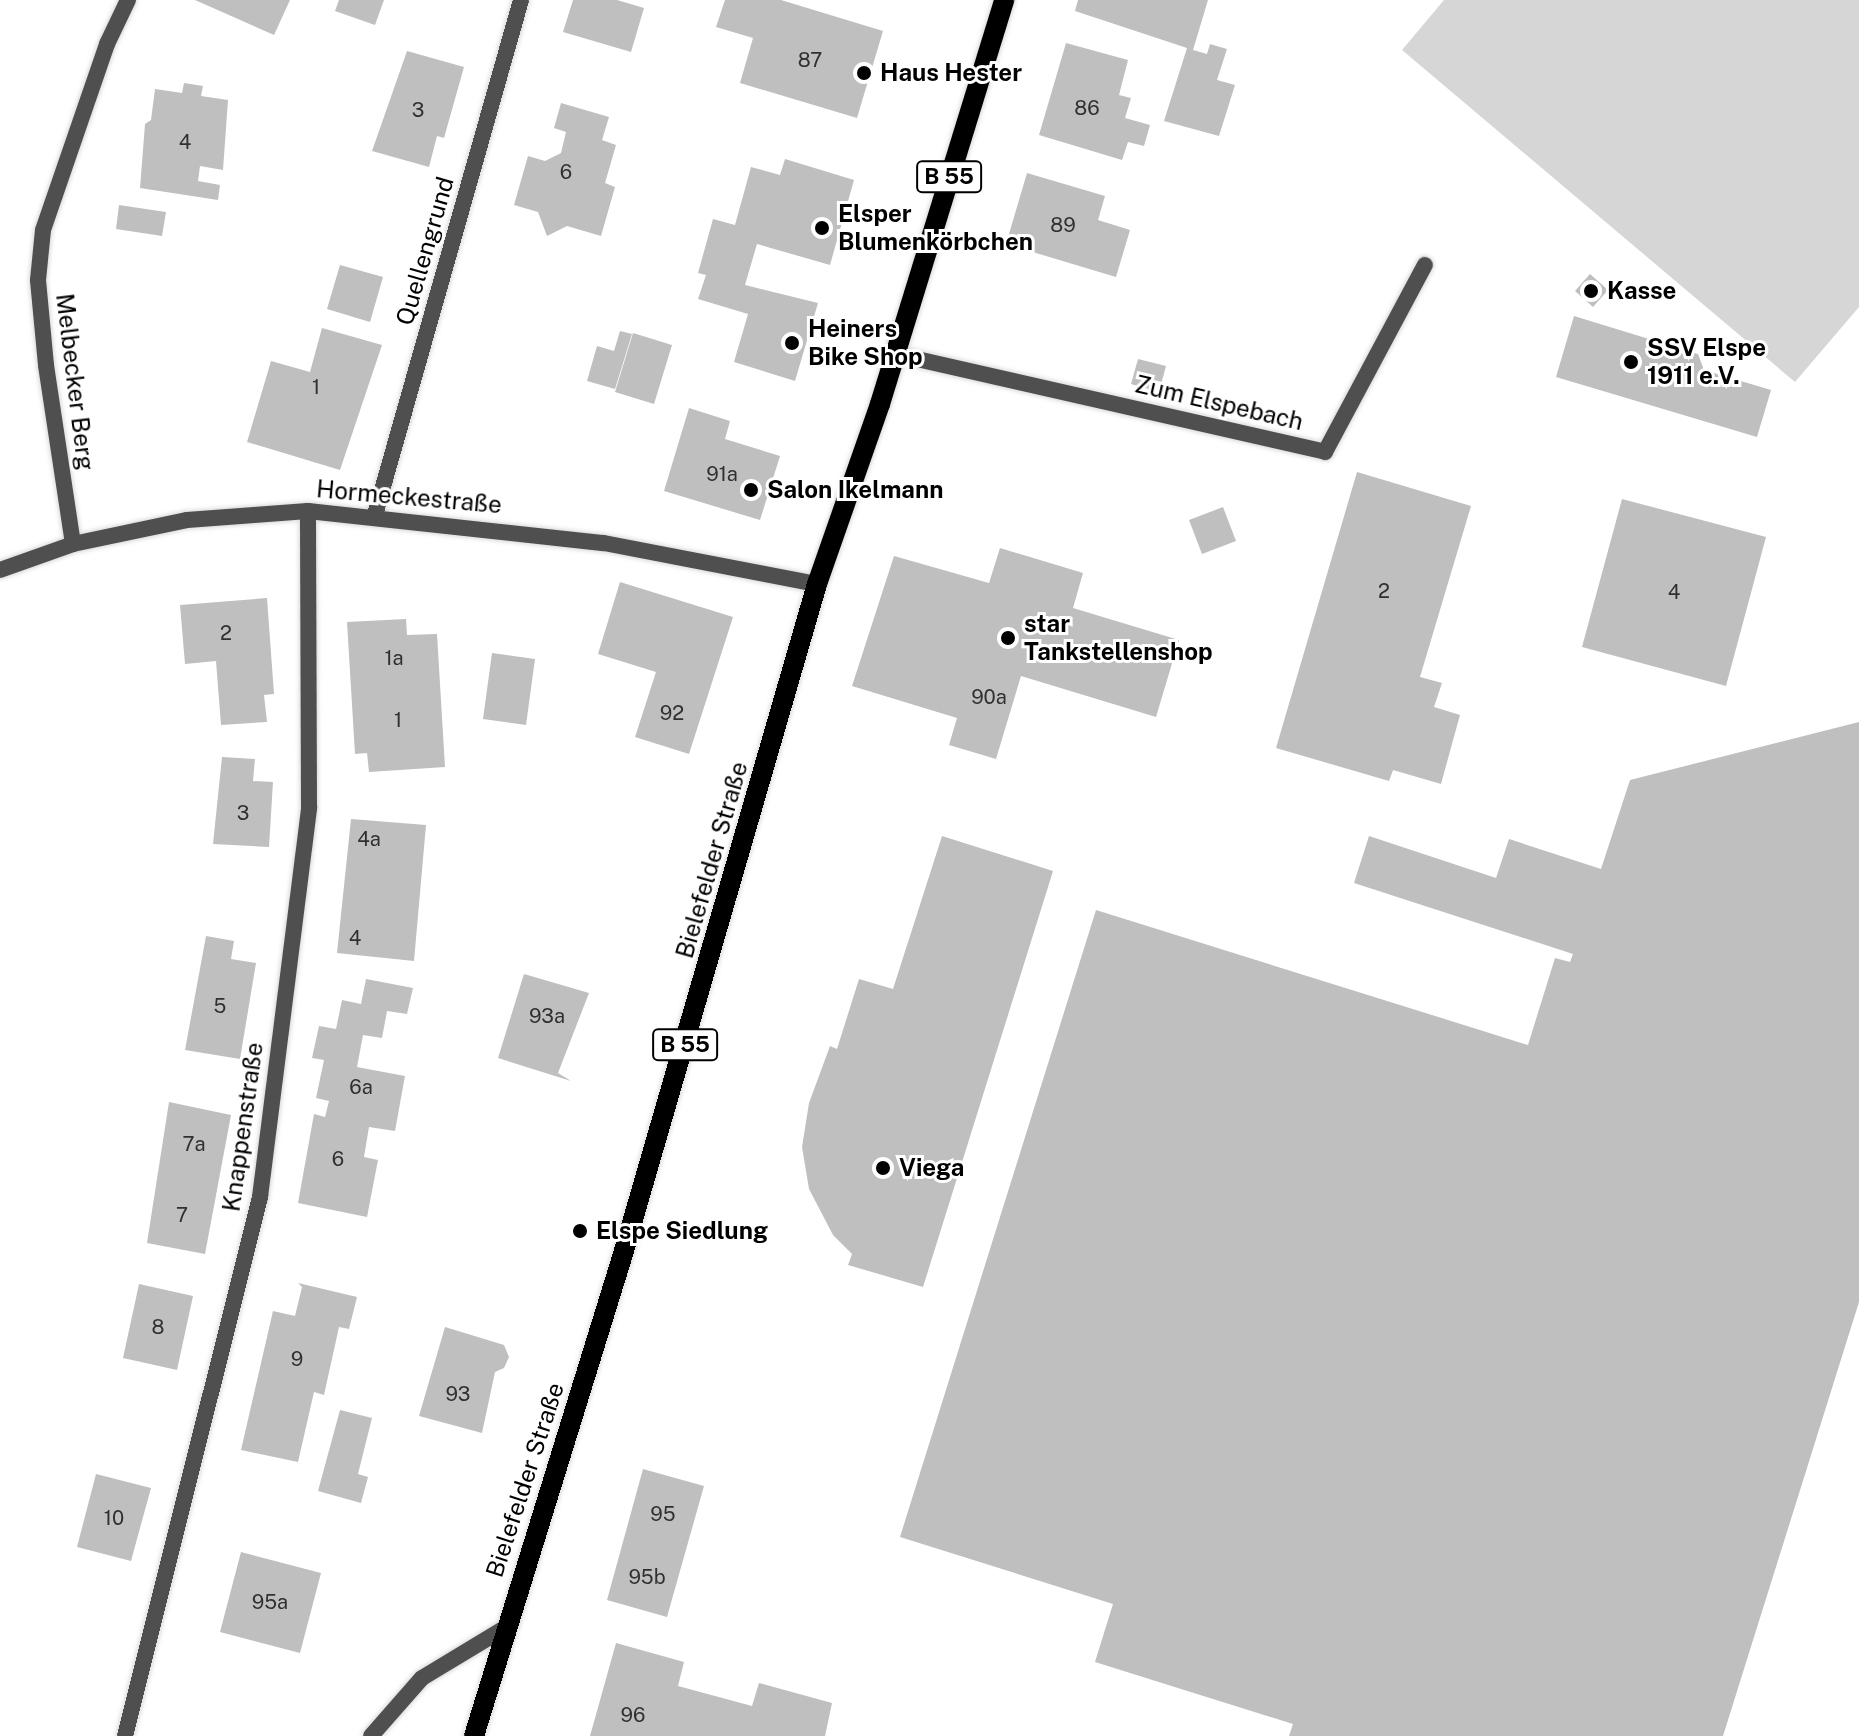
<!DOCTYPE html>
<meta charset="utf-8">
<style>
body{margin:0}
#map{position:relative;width:1859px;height:1736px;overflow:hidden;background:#fff;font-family:"Public Sans",sans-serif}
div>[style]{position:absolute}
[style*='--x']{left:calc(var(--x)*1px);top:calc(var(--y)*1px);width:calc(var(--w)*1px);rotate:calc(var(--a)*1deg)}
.green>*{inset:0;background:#d6d6d6}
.building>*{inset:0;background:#bfbfbf}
.roads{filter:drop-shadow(0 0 2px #dbdbdb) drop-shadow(0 0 2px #dbdbdb)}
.street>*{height:16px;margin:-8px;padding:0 8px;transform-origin:8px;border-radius:8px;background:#4f4f4f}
.primary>*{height:20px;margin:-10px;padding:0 10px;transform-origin:10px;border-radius:10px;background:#000}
.dots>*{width:22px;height:22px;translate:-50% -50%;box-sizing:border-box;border:4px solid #fff;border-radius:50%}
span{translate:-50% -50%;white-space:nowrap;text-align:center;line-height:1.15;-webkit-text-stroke:6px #fff;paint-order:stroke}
.number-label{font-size:20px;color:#303030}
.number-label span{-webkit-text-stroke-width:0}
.shield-label span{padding:2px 6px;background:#fff;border:2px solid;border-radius:6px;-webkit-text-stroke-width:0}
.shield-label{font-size:22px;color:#000;font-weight:700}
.poi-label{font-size:24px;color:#000;font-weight:700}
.left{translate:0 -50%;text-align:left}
.street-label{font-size:24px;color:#000}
</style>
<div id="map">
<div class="green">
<i style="clip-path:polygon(1444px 0,1859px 0,1859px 307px,1795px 382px,1402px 50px)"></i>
</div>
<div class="building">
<i style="clip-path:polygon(195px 0,290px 0,274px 35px)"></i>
<i style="clip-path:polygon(339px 0,384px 0,375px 25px,335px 11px)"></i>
<i style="clip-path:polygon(573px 0,617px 0,644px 8px,631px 52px,563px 32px)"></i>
<i style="clip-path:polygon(725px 0,781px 0,883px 31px,857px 118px,740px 83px,753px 38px,716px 27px)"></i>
<i style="clip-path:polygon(1078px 0,1208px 0,1193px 50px,1207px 54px,1210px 44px,1227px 49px,1217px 80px,1235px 85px,1219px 136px,1164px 121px,1187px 48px,1075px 11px)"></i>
<i style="clip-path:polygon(1066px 43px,1128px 60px,1119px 95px,1131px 98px,1125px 118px,1150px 125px,1144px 146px,1128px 142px,1122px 160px,1039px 135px)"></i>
<i style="clip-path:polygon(407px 51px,464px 67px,444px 138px,437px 136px,429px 167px,372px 151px)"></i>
<i style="clip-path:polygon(184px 83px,203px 86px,201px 96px,228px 100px,223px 170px,200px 166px,198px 181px,220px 185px,218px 200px,140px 188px,145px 124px,151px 120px,155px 89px,182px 93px)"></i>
<i style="clip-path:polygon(561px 103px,609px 117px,602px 140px,616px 145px,605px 183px,615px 187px,601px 236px,567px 226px,547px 236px,538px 212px,514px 205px,528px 156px,545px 161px,561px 153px,566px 132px,554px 128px)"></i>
<i style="clip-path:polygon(785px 159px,854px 180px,830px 265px,757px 244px,752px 261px,745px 285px,818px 303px,795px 381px,734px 362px,748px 314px,698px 299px,706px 275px,698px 273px,713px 219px,735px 225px,751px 167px,780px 175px)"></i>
<i style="clip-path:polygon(1027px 173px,1105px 196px,1098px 220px,1130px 230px,1116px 277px,1006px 244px)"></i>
<i style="clip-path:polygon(119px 205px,166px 212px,162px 236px,116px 229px)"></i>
<i style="clip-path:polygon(340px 265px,383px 277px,370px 322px,327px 309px)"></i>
<i style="clip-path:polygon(1590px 274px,1608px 290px,1593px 307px,1575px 291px)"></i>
<i style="clip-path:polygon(1574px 316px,1698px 354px,1704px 370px,1771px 390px,1757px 437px,1556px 377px)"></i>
<i style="clip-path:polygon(322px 328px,382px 345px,340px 470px,247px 442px,271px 361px,310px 372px)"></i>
<i style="clip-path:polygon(620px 331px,632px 334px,615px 389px,587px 381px,597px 346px,614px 351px)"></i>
<i style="clip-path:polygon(633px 333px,672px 345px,654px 404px,615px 392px)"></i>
<i style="clip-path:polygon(1138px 359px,1166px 366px,1159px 392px,1131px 384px)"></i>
<i style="clip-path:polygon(689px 408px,730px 421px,725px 439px,780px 456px,760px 520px,664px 491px)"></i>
<i style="clip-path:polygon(1357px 472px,1471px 506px,1420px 677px,1442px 683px,1434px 707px,1460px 715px,1441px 784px,1393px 770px,1389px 781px,1276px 748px)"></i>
<i style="clip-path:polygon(1622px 499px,1766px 537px,1726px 686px,1582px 647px)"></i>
<i style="clip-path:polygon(1223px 507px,1236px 541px,1202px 554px,1189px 520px)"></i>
<i style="clip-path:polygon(1000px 548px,1083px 573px,1073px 608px,1179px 640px,1156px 717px,1021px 676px,996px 759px,949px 745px,957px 718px,852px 686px,894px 556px,989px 583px)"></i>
<i style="clip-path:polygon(620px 582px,733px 617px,689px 754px,635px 737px,656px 672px,598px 654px)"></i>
<i style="clip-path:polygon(267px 598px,274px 694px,264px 695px,267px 722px,221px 725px,216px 661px,185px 664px,180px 605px)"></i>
<i style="clip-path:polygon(406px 619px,407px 635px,437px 634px,445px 767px,369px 772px,367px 753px,355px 754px,347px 622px)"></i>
<i style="clip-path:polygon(492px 653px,535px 659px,526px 725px,483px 719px)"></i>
<i style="clip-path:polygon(1859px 722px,1859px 1302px,1723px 1736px,1289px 1736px,1293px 1724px,1095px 1662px,1113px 1604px,900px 1537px,1096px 910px,1528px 1045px,1555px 958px,1570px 962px,1573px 954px,1354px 883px,1369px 836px,1496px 878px,1509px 839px,1601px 869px,1630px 780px)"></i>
<i style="clip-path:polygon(222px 757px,255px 759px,253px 781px,273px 782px,269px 847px,213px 844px)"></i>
<i style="clip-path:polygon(351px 819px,426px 825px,414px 961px,337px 953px)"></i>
<i style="clip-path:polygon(942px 836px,1053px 871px,923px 1287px,848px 1265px,852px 1254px,833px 1235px,809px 1189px,802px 1147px,809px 1103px,830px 1046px,837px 1049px,859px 979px,893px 989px)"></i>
<i style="clip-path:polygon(206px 936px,234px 941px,231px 959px,256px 963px,240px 1059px,185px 1050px)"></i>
<i style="clip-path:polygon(524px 974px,589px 993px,558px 1073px,571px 1081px,498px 1058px)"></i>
<i style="clip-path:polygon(366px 979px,413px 988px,407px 1014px,387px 1011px,382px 1038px,363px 1035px,357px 1067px,405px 1076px,395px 1131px,369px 1127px,364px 1157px,378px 1160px,367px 1217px,298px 1203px,314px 1114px,325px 1117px,329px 1101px,316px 1098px,324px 1060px,312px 1058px,319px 1026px,336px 1029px,342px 1000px,361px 1004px)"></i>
<i style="clip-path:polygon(169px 1102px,231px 1115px,205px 1254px,147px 1243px)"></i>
<i style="clip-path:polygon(298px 1283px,357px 1297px,349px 1329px,339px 1327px,324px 1395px,314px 1392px,298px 1462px,241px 1450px,273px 1311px,295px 1316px,302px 1287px)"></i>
<i style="clip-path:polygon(139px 1284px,193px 1296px,177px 1370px,123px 1358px)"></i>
<i style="clip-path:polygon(445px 1327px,504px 1345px,509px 1357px,504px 1368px,495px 1372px,482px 1433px,419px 1416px)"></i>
<i style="clip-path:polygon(340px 1410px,372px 1418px,358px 1474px,368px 1477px,361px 1503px,318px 1491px)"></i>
<i style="clip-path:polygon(643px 1469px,704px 1486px,667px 1617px,607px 1600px)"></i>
<i style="clip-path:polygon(96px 1474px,151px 1488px,131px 1561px,77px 1547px)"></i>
<i style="clip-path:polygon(241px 1552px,321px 1573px,300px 1653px,220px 1632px)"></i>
<i style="clip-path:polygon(616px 1643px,684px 1662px,678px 1686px,752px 1706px,759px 1683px,832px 1703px,825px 1736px,590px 1736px)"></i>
</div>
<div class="roads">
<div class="street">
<i style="--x:895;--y:354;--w:441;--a:12.8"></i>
<i style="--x:1325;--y:452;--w:212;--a:-61.9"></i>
<i style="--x:375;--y:515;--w:535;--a:-74.17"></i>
<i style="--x:73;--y:544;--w:181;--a:-98.6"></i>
<i style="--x:46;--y:365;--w:85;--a:-95.4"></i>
<i style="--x:38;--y:280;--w:50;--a:-84.3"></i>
<i style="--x:43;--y:230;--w:197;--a:-71"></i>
<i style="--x:107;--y:44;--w:49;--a:-64.5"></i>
<i style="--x:0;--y:570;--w:77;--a:-19.6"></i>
<i style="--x:73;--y:544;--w:116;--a:-11.9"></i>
<i style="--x:187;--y:520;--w:121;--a:-4.3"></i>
<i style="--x:308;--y:511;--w:298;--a:6.2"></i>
<i style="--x:604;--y:543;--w:217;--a:10.9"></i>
<i style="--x:125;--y:1736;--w:556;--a:-75.94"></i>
<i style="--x:260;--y:1197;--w:392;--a:-82.8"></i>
<i style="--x:309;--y:808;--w:297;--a:-90.2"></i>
<i style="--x:371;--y:1736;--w:77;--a:-48.7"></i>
<i style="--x:422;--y:1678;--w:97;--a:-31.1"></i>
</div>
<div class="primary">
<i style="--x:474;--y:1736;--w:505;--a:-72.82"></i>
<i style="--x:623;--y:1254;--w:698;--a:-73.85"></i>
<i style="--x:817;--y:584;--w:191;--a:-70.7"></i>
<i style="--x:880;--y:404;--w:423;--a:-72.9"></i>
</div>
</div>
<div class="dots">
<i style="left:864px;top:73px;background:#000"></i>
<i style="left:822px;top:228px;background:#000"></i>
<i style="left:1591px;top:291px;background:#000"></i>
<i style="left:792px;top:343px;background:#000"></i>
<i style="left:1631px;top:362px;background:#000"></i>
<i style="left:751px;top:490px;background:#000"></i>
<i style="left:1008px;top:638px;background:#000"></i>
<i style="left:883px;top:1168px;background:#000"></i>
<i style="left:580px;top:1231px;background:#000"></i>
</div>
<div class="number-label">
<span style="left:810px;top:60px">87</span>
<span style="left:1087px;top:108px">86</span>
<span style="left:418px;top:110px">3</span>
<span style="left:185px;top:142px">4</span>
<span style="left:566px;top:172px">6</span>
<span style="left:1063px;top:225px">89</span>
<span style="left:316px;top:387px">1</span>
<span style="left:722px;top:474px">91a</span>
<span style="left:1384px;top:591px">2</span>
<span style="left:1674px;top:592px">4</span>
<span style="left:226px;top:633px">2</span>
<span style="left:394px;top:658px">1a</span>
<span style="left:989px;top:697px">90a</span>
<span style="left:672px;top:713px">92</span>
<span style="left:398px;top:720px">1</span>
<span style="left:243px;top:813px">3</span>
<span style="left:369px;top:839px">4a</span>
<span style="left:355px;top:938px">4</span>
<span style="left:220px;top:1006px">5</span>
<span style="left:547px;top:1016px">93a</span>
<span style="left:361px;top:1087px">6a</span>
<span style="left:194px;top:1144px">7a</span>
<span style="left:338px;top:1159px">6</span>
<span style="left:182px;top:1215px">7</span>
<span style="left:158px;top:1327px">8</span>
<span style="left:297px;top:1359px">9</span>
<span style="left:458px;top:1394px">93</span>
<span style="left:663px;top:1514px">95</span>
<span style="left:114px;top:1518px">10</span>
<span style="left:647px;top:1577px">95b</span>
<span style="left:270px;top:1602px">95a</span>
<span style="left:633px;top:1715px">96</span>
</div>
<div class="shield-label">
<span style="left:949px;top:177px">B 55</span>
<span style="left:685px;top:1045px">B 55</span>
</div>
<div class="poi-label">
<span class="left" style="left:880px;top:73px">Haus Hester</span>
<span class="left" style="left:838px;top:228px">Elsper<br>Blumenkörbchen</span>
<span class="left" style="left:1607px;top:291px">Kasse</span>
<span class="left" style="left:808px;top:343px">Heiners<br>Bike Shop</span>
<span class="left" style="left:1647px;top:362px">SSV Elspe<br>1911 e.V.</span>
<span class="left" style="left:767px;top:490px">Salon Ikelmann</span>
<span class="left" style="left:1024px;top:638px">star<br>Tankstellenshop</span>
<span class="left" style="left:899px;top:1168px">Viega</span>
<span class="left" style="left:596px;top:1231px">Elspe Siedlung</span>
</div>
<div class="street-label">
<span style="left:425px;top:251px;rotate:-74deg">Quellengrund</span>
<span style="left:75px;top:382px;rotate:83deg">Melbecker Berg</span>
<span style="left:1219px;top:403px;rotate:13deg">Zum Elspebach</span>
<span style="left:409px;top:497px;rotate:5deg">Hormeckestraße</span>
<span style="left:712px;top:860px;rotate:-74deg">Bielefelder Straße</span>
<span style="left:243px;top:1127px;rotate:-82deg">Knappenstraße</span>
<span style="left:525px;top:1480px;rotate:-72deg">Bielefelder Straße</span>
</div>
</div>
